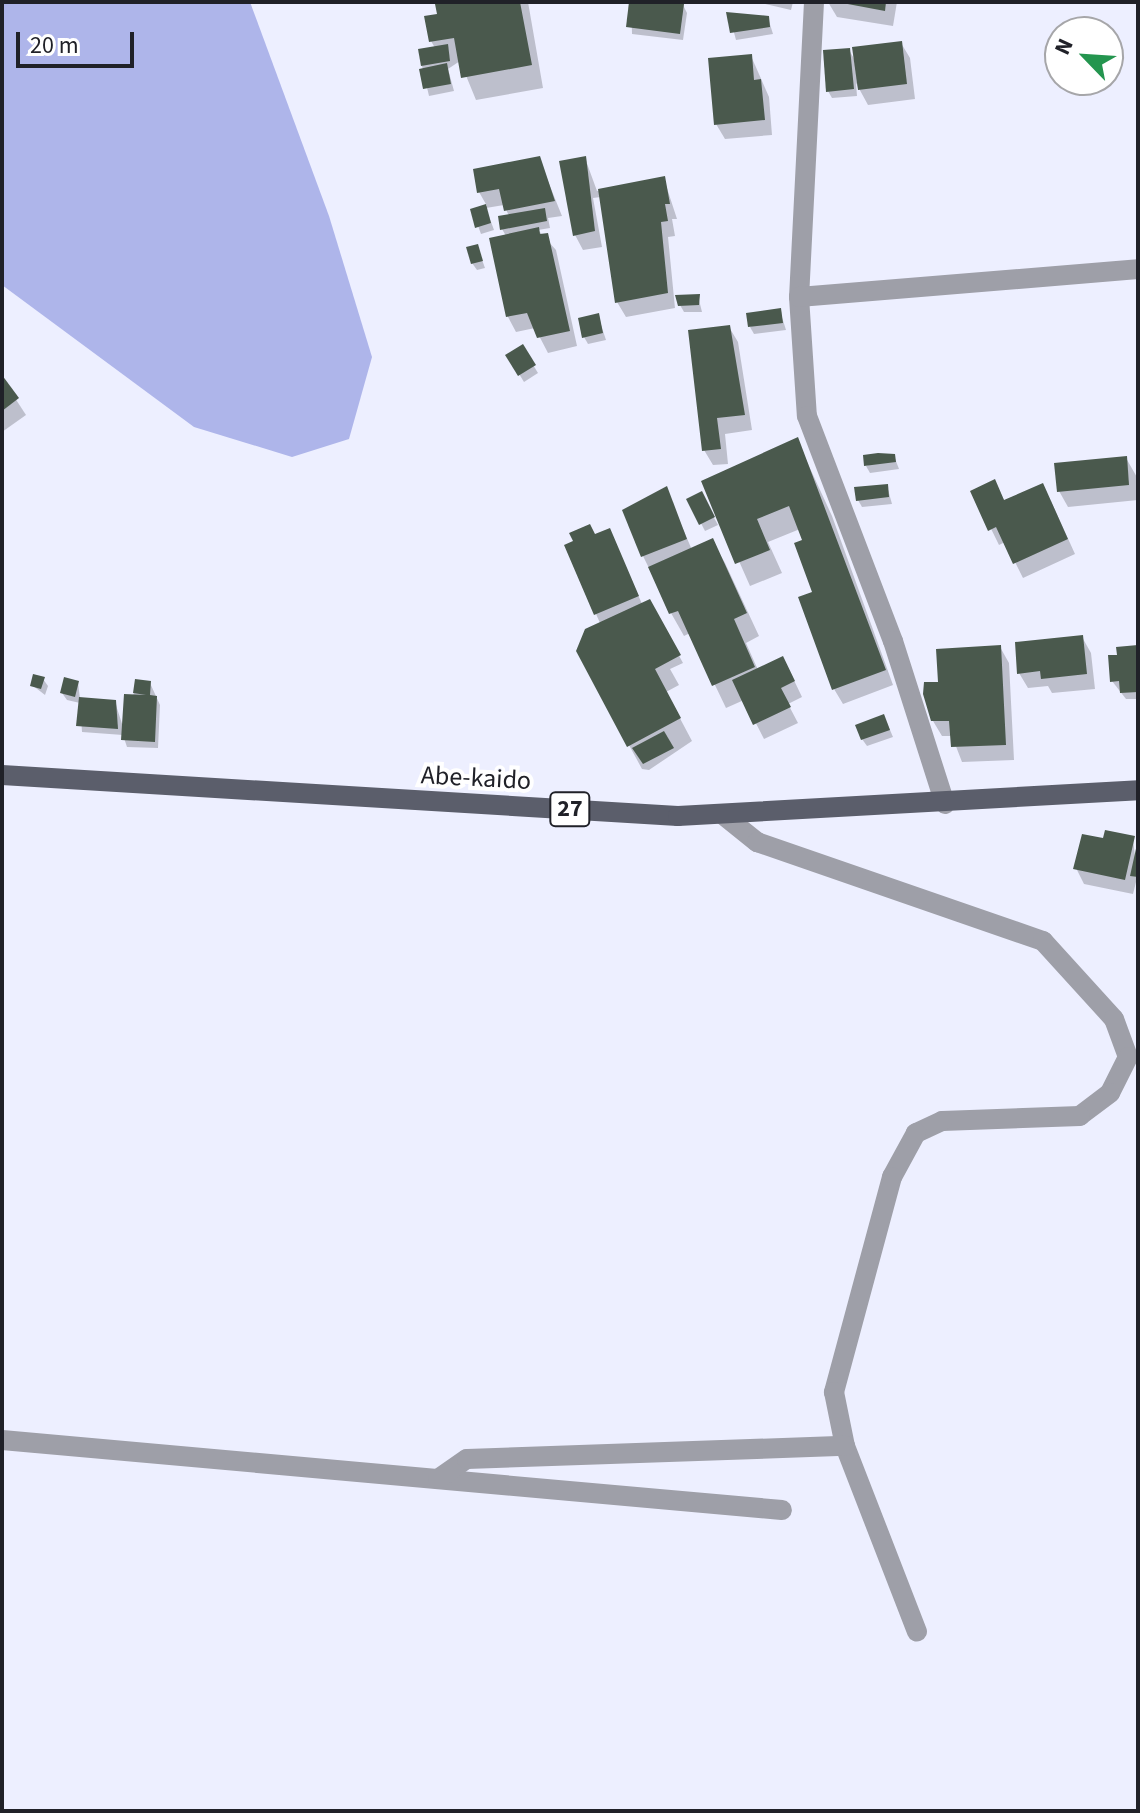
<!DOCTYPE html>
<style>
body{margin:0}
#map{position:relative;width:1140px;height:1813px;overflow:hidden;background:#edefff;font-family:"Source Sans 3",sans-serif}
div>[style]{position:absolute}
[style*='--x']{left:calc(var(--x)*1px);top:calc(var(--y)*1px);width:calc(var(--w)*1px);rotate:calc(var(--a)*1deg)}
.forest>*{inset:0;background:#aeb5ea}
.shadow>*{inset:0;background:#0003}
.building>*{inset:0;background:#4a594d}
.minor>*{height:20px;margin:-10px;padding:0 10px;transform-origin:10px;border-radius:10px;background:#9e9fa8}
.major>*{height:20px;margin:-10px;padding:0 10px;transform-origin:10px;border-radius:10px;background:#5b5e6b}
span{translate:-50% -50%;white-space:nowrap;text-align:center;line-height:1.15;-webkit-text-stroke:8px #fff;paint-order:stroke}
.shield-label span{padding:2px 6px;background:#fff;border:2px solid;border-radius:6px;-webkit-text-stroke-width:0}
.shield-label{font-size:24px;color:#202128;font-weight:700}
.street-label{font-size:26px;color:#202128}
.frame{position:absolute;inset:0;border:4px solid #202128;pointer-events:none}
.north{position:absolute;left:1044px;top:16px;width:80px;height:80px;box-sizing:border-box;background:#fff;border:2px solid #a6a6a9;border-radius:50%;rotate:295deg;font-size:22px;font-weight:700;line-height:32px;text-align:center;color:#202128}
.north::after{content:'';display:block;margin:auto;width:28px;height:36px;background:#24954f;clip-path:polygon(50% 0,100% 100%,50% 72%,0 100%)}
.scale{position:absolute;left:16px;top:32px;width:118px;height:36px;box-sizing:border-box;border:4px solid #202128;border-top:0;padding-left:10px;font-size:24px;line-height:28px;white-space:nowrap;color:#202128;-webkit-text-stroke:6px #fff;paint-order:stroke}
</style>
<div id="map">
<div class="forest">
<i style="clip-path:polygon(2px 2px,250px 2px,329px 216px,372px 357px,349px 439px,292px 457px,194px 427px,2px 285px)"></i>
</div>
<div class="shadow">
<i style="clip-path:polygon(458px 2px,528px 2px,543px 88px,476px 100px,460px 61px,448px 69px,454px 91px,429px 96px,422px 66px,435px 48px,431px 41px,439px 15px)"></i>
<i style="clip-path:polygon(631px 2px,683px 5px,687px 13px,683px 40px,632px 34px)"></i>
<i style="clip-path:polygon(756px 2px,793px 2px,791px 10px)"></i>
<i style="clip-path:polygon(828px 2px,897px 2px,893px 26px,837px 17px)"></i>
<i style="clip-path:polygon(729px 14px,768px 18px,773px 34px,736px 40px)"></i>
<i style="clip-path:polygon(901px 43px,910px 58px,915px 99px,868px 105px,856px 83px,857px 96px,832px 98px,828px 91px,849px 50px,856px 62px)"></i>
<i style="clip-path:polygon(751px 56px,769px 97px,772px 135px,725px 139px,716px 124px)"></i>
<i style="clip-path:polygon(585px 158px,597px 191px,664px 179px,677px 219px,672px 219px,675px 236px,668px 237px,675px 308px,626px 317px,617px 302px,601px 197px,593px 198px,602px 247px,583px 250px,575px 235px)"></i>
<i style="clip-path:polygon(539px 159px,562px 216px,548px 218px,550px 228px,538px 230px,556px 250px,577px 346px,548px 353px,535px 328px,516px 332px,508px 317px,491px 240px,506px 236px,502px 229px,509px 216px,504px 205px,486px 208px,494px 230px,481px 234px,472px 210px,487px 206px,479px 192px)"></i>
<i style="clip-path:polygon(477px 246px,485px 268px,477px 270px,472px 263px)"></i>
<i style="clip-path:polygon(698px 296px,702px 312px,684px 312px,680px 305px)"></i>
<i style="clip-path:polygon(780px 311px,786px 330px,754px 334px,750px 327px)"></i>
<i style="clip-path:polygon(598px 316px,606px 340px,588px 344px,584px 337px)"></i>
<i style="clip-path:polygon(729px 327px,738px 342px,752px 430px,725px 434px,728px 464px,713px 465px,704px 450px)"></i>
<i style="clip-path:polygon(522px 347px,538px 373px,524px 382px,508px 356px)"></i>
<i style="clip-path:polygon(2px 378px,26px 415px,2px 432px)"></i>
<i style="clip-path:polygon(797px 440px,832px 516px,893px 685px,843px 704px,834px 689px,800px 529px,768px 542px,782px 573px,750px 586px,704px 482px)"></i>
<i style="clip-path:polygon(894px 456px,899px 469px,870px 473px,866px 466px)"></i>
<i style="clip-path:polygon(1138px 456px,1138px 500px,1068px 507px,1059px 491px,1126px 458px,1138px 479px)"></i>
<i style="clip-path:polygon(995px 482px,1005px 502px,1051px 501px,1075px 554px,1023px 578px,1005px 542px,999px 545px,973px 492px)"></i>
<i style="clip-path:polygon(887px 486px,892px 504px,862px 507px,858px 500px)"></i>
<i style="clip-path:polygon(666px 489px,692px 550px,712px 541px,725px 563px,759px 636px,746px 643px,758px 670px,791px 674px,802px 697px,788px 704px,798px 723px,764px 739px,744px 700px,726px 708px,690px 633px,684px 636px,671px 613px,643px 556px,647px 497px)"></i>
<i style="clip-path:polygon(701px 494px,718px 525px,705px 531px,689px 500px)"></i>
<i style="clip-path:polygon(609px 530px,643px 606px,650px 602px,683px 663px,670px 669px,679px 685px,666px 692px,692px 741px,649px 770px,642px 769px,578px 651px,600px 623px,596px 614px,595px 536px)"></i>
<i style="clip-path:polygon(1082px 637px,1091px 653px,1095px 689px,1052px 693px,1048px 686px,1028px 688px,1019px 673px)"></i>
<i style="clip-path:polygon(1000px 647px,1009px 663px,1014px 760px,962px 762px,952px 736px,942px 736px,933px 721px,940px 684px)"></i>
<i style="clip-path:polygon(1138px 647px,1138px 699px,1126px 699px,1112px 681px,1119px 656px)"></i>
<i style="clip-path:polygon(43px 679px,48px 686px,45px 695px,32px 685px)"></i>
<i style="clip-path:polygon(137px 681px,150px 683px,160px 705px,158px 748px,127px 747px,123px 735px,82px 732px,80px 703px,67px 700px,62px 693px,78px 682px,80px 699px,115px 702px,124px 730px)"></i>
<i style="clip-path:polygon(887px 723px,893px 737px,867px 746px,862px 739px)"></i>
<i style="clip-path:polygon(1133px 838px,1138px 886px,1136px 882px,1133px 894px,1084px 884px,1076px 868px)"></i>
</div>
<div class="building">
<i style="clip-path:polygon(447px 2px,520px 2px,532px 65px,461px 78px,454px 38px,429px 42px,424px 16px,437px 14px,435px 4px)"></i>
<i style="clip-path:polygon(629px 2px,684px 4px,680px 34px,626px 27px)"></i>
<i style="clip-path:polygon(837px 2px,886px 2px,885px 11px)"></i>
<i style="clip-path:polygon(726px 12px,769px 16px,770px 27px,730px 33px)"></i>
<i style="clip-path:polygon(902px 41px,907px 84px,858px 90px,852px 47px)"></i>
<i style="clip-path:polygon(448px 44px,450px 61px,421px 66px,418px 49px)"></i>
<i style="clip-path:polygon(850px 48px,854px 89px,826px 92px,823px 50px)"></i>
<i style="clip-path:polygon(752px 54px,754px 80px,761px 79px,765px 120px,714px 125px,708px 58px)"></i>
<i style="clip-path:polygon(447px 63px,451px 84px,423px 89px,419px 69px)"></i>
<i style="clip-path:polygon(540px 156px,555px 201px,504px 211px,499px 189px,477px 193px,473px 169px)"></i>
<i style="clip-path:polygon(586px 156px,595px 231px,573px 236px,559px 161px)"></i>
<i style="clip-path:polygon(665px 176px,670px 204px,665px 204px,668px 221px,661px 222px,668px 293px,615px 303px,598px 189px)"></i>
<i style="clip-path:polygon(486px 204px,491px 223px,475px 228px,470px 209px)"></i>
<i style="clip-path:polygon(545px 208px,547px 221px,500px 230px,498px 216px)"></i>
<i style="clip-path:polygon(539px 227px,540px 234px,548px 233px,570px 331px,537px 338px,527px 313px,506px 317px,489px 238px)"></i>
<i style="clip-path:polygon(478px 244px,483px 261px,471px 264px,466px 247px)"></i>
<i style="clip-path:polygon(700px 294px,699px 305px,678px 306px,675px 295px)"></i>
<i style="clip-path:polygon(781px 308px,783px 323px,748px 327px,746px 313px)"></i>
<i style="clip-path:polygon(599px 313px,603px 333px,582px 338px,578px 318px)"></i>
<i style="clip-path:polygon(730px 325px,745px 415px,717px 418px,721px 449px,702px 451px,688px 330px)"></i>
<i style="clip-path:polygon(523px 344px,536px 365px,518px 376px,505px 355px)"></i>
<i style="clip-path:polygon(2px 375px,19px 398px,2px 411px)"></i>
<i style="clip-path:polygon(798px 437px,886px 670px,832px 690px,798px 597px,812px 592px,794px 543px,802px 540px,789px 506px,757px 519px,770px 550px,735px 564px,701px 481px)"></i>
<i style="clip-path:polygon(878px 453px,895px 454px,896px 462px,864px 466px,863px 455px)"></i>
<i style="clip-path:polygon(1127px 456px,1129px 485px,1057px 492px,1054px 463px)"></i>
<i style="clip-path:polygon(995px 479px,1004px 500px,1043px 483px,1068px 539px,1013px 564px,996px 527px,988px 531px,970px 491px)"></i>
<i style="clip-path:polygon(888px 484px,889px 497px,856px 501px,854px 487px)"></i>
<i style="clip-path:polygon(667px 486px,687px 539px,641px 557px,622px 510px)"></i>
<i style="clip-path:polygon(702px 491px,715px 517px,699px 525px,686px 499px)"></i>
<i style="clip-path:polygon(590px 524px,595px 534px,610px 528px,639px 596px,594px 615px,564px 545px,573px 541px,569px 533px)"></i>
<i style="clip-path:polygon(713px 538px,747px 613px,734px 619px,755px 667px,712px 686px,678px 611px,669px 614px,648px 567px)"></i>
<i style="clip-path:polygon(650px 599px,681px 655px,655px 669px,681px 718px,627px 747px,576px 651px,585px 629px)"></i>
<i style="clip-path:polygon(1083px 635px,1087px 674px,1041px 679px,1040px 671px,1017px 674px,1015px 642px)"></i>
<i style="clip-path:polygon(1001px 645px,1006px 745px,951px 747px,949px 721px,931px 721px,923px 694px,924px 682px,938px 682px,936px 649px)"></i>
<i style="clip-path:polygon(1138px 645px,1138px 692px,1120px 693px,1119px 681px,1110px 682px,1108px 655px,1117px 655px,1116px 647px)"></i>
<i style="clip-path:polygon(783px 656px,795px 681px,781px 688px,791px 707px,753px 725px,732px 680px)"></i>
<i style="clip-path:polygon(33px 674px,45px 677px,41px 689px,30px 686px)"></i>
<i style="clip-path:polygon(64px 677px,79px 681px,75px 697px,60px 693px)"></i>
<i style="clip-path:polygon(135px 679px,151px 681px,150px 695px,157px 696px,155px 742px,121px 740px,124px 694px,146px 695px,133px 693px)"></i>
<i style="clip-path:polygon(79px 697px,116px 700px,118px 729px,76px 726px)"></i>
<i style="clip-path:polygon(884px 714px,890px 730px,861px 740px,855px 725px)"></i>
<i style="clip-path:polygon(664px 731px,674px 748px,643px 764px,632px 748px)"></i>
<i style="clip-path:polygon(1105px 830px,1135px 836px,1125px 880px,1073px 869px,1082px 834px,1103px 838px)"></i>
<i style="clip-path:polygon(1137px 844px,1138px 844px,1138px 877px,1130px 876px)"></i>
</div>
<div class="minor">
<i style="--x:814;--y:2;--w:295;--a:92.9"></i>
<i style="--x:799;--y:297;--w:119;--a:86.2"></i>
<i style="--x:807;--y:416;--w:241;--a:69.1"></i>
<i style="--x:893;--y:641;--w:171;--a:72.3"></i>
<i style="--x:799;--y:297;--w:340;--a:-4.7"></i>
<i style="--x:722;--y:814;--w:45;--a:38.7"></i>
<i style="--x:757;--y:842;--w:303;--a:19.1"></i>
<i style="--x:1043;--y:941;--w:105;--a:47.7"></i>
<i style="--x:1114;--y:1019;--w:40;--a:69.8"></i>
<i style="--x:1128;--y:1057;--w:40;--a:116.6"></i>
<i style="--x:1110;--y:1093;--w:38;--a:143"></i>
<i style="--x:1080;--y:1116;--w:138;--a:177.9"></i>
<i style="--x:942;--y:1121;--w:29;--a:155"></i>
<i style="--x:916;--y:1133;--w:50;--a:118.6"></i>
<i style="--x:892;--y:1177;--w:223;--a:105.1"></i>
<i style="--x:834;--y:1392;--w:55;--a:78.5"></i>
<i style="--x:845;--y:1446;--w:199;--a:68.8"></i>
<i style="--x:2;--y:1440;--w:783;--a:5.13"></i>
<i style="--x:438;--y:1479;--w:35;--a:-35"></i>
<i style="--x:467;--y:1459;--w:378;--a:-2"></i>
</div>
<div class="major">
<i style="--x:2;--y:775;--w:677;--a:3.47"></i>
<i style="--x:678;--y:816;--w:461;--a:-3.2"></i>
</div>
<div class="shield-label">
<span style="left:570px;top:809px">27</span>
</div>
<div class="street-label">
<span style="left:476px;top:778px;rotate:3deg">Abe-kaido</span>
</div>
<div class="frame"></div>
<div class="north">N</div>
<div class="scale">20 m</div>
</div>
